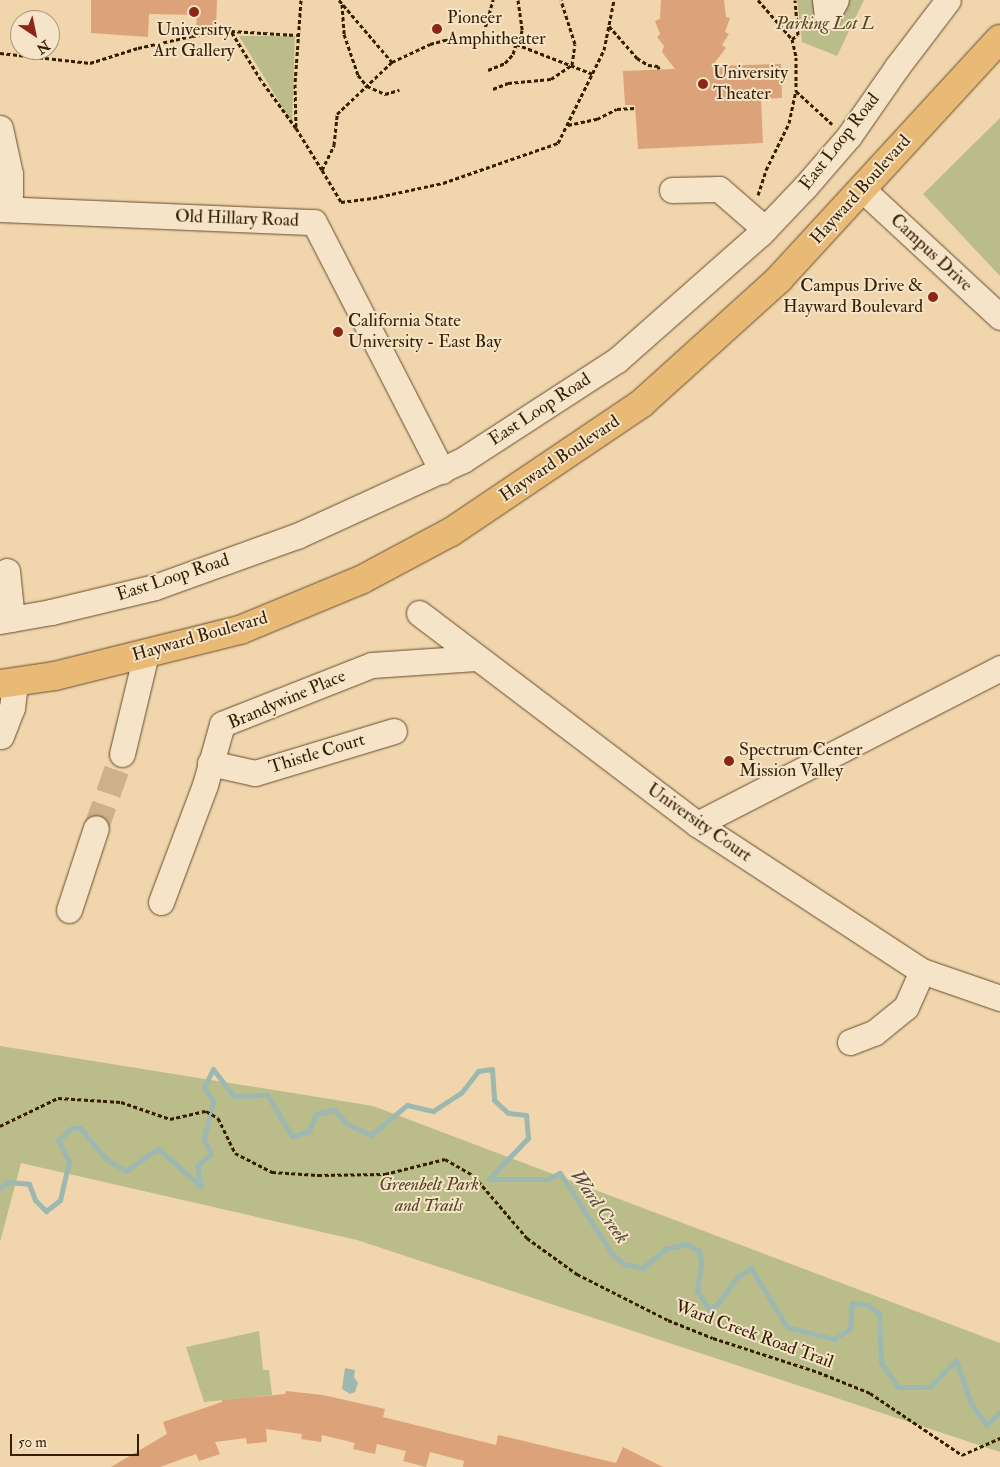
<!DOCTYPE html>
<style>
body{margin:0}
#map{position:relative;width:1000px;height:1467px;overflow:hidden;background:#f1d5ac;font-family:"IM FELL Double Pica",serif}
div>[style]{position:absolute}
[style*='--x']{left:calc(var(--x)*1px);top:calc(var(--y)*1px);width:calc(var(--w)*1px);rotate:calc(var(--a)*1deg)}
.green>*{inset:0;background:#babd89}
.water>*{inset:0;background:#9cb8b1}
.stream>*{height:5px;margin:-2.5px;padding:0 2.5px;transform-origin:2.5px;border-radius:2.5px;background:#9cb8b1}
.building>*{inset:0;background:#dca279}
.minor-tunnel>*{height:25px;margin-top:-12.5px;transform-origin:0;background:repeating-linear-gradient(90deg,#ccb18a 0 25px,transparent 0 37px)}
.path>*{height:3px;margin-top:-1.5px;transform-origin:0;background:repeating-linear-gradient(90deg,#361f01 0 4px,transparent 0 6.5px)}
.roads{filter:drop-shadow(0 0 1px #654c2c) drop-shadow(0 0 1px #654c2c)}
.minor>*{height:25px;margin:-12.5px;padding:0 12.5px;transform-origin:12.5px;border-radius:12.5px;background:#f6e4c9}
.major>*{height:28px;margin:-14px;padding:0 14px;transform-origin:14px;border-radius:14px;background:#e8ba76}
.dots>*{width:14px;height:14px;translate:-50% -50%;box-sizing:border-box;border:2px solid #f6e4c9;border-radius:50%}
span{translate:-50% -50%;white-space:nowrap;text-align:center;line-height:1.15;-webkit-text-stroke:4px #f6e4c9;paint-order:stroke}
.poi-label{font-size:18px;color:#361f01}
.left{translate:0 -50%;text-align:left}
.right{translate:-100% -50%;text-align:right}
.park-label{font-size:18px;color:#574623;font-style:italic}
.street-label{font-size:18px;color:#361f01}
.water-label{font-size:19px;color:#554d36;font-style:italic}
.north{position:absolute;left:10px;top:10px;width:50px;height:50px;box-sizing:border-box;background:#f6e4c9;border:1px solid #a99579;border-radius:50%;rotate:146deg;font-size:14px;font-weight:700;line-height:20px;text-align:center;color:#361f01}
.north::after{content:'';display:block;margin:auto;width:18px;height:22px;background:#8f2418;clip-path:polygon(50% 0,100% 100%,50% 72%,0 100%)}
.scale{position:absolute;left:10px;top:1434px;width:129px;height:22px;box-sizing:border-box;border:2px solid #361f01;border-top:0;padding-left:6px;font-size:15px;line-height:18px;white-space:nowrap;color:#361f01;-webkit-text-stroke:4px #f6e4c9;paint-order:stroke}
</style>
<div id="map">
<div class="green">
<i style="clip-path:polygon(797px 0,864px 0,837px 56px,802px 42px)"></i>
<i style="clip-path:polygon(239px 36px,295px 36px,292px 123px)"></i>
<i style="clip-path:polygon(1000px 118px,1000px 276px,923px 194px)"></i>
<i style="clip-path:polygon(0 1046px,373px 1106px,1000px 1343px,1000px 1452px,357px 1240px,21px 1163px,0 1242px)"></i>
<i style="clip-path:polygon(259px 1331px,263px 1370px,269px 1370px,272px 1395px,204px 1402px,186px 1347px)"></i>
</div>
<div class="water">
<i style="clip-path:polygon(345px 1368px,355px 1370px,354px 1377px,358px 1383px,355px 1392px,350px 1394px,342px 1389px)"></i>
</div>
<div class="stream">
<i style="--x:0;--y:1188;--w:10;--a:-37"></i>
<i style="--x:8;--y:1182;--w:21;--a:5"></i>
<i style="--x:29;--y:1184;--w:17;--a:69"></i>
<i style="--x:35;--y:1200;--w:16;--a:45"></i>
<i style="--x:46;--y:1211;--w:18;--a:-38"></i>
<i style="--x:60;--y:1200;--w:40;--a:-77"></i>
<i style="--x:69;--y:1161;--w:24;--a:-118"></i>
<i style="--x:58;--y:1140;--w:18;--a:-41"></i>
<i style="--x:72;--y:1128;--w:8;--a:0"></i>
<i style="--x:80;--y:1128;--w:39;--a:50"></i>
<i style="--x:105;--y:1158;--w:25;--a:32"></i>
<i style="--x:126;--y:1171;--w:39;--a:-35"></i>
<i style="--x:158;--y:1149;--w:57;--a:40.7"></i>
<i style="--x:201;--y:1186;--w:20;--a:-101"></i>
<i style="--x:197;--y:1166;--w:18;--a:-41"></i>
<i style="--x:211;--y:1154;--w:17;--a:-114"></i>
<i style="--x:204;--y:1138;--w:38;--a:-76"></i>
<i style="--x:213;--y:1101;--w:17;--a:-123"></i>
<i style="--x:204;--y:1087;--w:20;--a:-63"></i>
<i style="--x:213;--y:1069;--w:34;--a:53"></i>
<i style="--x:233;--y:1096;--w:34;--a:-2"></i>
<i style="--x:267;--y:1095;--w:48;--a:58.6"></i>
<i style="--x:292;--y:1136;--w:18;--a:-16"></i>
<i style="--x:309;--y:1131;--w:18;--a:-68"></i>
<i style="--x:316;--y:1114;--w:18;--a:-13"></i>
<i style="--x:334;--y:1110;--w:18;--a:47"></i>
<i style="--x:346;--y:1123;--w:28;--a:26"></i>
<i style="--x:371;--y:1135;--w:47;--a:-39.8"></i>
<i style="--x:407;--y:1105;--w:27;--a:13"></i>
<i style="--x:433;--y:1111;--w:33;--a:-33"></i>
<i style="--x:461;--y:1093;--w:28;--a:-52"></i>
<i style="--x:478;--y:1071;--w:14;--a:-8"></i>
<i style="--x:492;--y:1069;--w:31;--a:86"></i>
<i style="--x:494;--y:1100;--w:19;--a:43"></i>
<i style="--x:508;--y:1113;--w:18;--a:6"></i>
<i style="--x:526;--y:1115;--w:23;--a:85"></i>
<i style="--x:528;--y:1138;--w:57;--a:133.6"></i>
<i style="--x:489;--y:1179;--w:59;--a:0"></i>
<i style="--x:548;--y:1179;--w:13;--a:-27"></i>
<i style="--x:560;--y:1173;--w:96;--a:57.3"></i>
<i style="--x:612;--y:1254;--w:16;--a:40"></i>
<i style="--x:624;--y:1264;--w:19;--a:12"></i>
<i style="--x:643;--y:1268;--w:29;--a:-41"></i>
<i style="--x:665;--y:1249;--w:22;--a:-13"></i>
<i style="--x:686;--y:1244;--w:14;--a:25"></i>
<i style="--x:699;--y:1250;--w:13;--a:81"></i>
<i style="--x:701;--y:1263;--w:27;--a:98"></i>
<i style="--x:697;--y:1290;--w:23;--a:59"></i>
<i style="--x:709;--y:1310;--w:14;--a:-39"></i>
<i style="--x:720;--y:1301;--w:28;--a:-55"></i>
<i style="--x:736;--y:1278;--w:18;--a:-34"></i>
<i style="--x:751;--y:1268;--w:69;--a:58.6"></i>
<i style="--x:787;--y:1327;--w:49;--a:14.3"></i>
<i style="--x:834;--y:1339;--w:19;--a:-32"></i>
<i style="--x:850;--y:1329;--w:26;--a:-86"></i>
<i style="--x:852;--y:1303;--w:16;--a:7"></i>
<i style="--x:868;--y:1305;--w:14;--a:39"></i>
<i style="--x:879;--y:1314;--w:48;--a:87.6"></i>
<i style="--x:881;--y:1362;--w:30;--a:56"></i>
<i style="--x:898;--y:1387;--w:32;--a:0"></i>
<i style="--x:930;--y:1387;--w:37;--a:-46"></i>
<i style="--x:956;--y:1360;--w:43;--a:71.1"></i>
<i style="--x:970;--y:1401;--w:29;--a:56"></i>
<i style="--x:986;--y:1425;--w:19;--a:-43"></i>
</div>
<div class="building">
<i style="clip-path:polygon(91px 0,217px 0,216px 26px,196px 26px,197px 15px,149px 14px,148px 37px,91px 33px)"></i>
<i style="clip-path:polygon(661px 0,724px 0,726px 17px,730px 18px,725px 32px,729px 34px,722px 45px,726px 48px,712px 66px,781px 64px,782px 98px,761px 99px,763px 143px,638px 149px,635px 105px,625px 105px,623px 71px,675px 69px,662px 52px,664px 46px,657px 37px,660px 34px,655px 21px,660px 19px)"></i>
<i style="clip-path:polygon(286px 1391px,323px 1395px,385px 1409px,383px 1417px,496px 1445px,498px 1435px,616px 1463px,623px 1447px,663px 1467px,463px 1467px,464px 1461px,430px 1452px,426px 1467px,403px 1461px,406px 1451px,377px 1444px,375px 1454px,353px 1449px,355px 1443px,322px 1435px,321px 1442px,301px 1439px,302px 1434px,266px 1429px,267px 1442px,247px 1444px,246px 1438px,215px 1442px,220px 1454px,199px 1461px,196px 1454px,160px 1467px,111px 1467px,167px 1434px,163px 1422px,222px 1402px,222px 1400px,285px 1394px)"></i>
</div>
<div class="minor-tunnel">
<i style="--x:96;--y:828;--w:78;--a:-70.6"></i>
</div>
<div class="path">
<i style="--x:301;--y:0;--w:84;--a:94.1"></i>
<i style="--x:295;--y:84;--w:44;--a:88.7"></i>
<i style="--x:296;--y:128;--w:49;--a:58.2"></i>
<i style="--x:322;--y:170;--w:28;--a:-64"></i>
<i style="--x:334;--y:145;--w:31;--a:-84"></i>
<i style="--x:337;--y:114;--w:76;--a:-43.4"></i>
<i style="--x:392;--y:62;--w:42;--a:-25.3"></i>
<i style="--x:430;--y:44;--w:16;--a:-15"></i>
<i style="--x:445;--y:40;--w:35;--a:-2"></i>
<i style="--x:480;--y:39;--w:36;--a:8"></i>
<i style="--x:516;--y:44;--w:83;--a:21.3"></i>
<i style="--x:339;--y:0;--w:82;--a:49.5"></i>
<i style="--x:518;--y:0;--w:30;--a:82"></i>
<i style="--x:522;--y:30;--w:15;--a:101"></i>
<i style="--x:758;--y:0;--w:52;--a:48.9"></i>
<i style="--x:792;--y:39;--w:7;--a:-34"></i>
<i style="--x:798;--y:35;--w:35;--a:-95"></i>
<i style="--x:342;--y:4;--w:30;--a:86"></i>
<i style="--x:344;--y:34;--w:43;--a:71.1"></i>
<i style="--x:358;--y:75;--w:14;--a:51"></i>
<i style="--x:367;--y:86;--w:20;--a:24"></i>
<i style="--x:385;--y:94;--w:15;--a:-16"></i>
<i style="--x:609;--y:26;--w:43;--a:48.8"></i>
<i style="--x:637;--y:58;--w:13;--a:32"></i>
<i style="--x:648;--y:65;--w:10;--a:6"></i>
<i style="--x:658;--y:66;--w:3;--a:72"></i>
<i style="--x:482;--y:39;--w:41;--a:-74.2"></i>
<i style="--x:792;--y:39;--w:18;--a:77"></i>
<i style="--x:796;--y:57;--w:34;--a:90"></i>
<i style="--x:796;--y:91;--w:49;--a:42.5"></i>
<i style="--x:0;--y:53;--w:91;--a:6.3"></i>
<i style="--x:90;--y:63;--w:50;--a:-17.4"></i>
<i style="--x:138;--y:48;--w:55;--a:-12.5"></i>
<i style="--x:192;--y:36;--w:39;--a:-7"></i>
<i style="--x:488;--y:70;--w:18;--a:-22"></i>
<i style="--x:505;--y:63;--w:12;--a:-48"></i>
<i style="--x:513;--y:54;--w:10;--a:-73"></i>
<i style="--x:493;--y:89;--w:16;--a:-22"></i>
<i style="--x:508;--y:83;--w:43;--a:-5.3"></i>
<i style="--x:551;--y:79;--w:25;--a:-34"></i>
<i style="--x:572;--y:65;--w:21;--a:-82"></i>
<i style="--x:575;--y:44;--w:46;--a:-107.7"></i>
<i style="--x:568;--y:125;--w:30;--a:-12"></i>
<i style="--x:597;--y:119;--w:22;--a:-27"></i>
<i style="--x:617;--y:109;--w:18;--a:-3"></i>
<i style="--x:296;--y:128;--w:59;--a:-126.1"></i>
<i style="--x:261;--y:80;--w:57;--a:-121.5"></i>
<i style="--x:231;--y:31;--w:66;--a:3.5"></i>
<i style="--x:322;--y:170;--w:37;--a:59"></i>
<i style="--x:341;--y:202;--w:32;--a:-7"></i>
<i style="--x:373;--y:198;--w:72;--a:-12.1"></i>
<i style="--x:443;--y:183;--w:122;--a:-19.2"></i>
<i style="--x:558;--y:143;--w:104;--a:-63.7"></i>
<i style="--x:604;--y:50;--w:51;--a:-78.7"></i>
<i style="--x:758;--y:195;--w:26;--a:-72"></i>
<i style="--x:766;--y:170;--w:52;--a:-63.9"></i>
<i style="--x:789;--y:123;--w:33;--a:-78"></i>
<i style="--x:0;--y:1126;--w:64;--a:-25.8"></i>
<i style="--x:58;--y:1098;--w:63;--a:3.6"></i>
<i style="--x:121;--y:1102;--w:52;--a:19.1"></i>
<i style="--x:170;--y:1119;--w:37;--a:-13"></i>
<i style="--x:206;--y:1111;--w:14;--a:30"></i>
<i style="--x:218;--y:1118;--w:39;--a:64"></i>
<i style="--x:235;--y:1153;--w:42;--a:27.2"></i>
<i style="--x:272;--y:1172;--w:46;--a:3.7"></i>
<i style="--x:318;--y:1175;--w:67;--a:-0.9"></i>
<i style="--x:385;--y:1174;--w:62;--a:-14"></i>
<i style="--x:445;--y:1159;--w:34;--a:30"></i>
<i style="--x:474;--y:1176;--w:82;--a:49.5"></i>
<i style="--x:527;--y:1238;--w:62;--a:35.8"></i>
<i style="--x:577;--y:1274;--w:102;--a:26.8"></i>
<i style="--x:668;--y:1320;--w:48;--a:21.8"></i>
<i style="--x:713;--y:1338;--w:110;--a:17.9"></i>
<i style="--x:818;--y:1372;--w:56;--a:22"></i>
<i style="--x:870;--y:1393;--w:111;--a:34"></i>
<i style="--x:962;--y:1455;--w:42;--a:-24.1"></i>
</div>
<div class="roads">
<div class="minor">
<i style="--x:825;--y:0;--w:16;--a:83"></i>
<i style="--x:827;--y:16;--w:18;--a:-61"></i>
<i style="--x:0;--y:128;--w:47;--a:77.7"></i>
<i style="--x:10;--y:174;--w:35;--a:90"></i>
<i style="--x:672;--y:190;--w:47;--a:-1.2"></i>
<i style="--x:719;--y:189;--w:61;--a:41"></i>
<i style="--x:863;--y:190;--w:187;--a:42.8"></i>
<i style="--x:0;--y:209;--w:314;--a:2.4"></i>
<i style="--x:314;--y:222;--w:280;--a:62.8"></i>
<i style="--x:7;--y:571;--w:48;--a:84.1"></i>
<i style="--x:419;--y:613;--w:349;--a:37.2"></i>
<i style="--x:697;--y:824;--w:269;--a:33.2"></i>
<i style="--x:922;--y:971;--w:83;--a:19.1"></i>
<i style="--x:0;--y:621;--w:52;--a:-10"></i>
<i style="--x:51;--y:612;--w:107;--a:-13.5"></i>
<i style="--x:155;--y:587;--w:151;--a:-19.8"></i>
<i style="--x:297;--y:536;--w:183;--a:-24.6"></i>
<i style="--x:463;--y:460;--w:184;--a:-33"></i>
<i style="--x:617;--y:360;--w:191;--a:-41.4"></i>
<i style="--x:760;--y:234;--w:64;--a:-46.3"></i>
<i style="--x:804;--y:188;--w:69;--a:-49.1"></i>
<i style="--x:849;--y:136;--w:84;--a:-55.2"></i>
<i style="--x:897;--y:67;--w:84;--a:-52.7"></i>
<i style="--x:1;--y:736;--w:30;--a:-69"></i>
<i style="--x:12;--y:708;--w:26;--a:-83"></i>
<i style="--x:122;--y:754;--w:103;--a:-76.5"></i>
<i style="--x:210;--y:763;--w:46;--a:12.5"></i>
<i style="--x:255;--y:773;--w:145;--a:-16.8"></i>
<i style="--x:697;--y:824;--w:341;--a:-27.2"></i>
<i style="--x:161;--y:902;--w:125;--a:-69.4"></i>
<i style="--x:205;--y:785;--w:63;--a:-74.4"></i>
<i style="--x:222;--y:724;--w:161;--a:-21.5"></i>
<i style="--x:372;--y:665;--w:104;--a:-3.9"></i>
<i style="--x:69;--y:910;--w:86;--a:-71.8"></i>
<i style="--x:850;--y:1042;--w:26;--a:-21"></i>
<i style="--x:874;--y:1033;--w:41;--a:-39.1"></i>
<i style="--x:906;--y:1007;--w:39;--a:-66"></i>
</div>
<div class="major">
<i style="--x:0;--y:684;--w:56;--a:-8.3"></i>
<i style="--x:55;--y:676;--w:191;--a:-14"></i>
<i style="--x:240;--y:630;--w:131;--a:-22.5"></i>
<i style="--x:361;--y:580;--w:102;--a:-28.1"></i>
<i style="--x:451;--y:532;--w:230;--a:-34"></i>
<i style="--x:642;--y:403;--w:185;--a:-42.1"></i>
<i style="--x:779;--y:279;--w:326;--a:-47.4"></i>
</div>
</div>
<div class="dots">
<i style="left:194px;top:12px;background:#8f2418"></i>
<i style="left:437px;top:29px;background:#8f2418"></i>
<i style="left:703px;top:84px;background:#8f2418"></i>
<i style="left:933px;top:297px;background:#8f2418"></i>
<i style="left:338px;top:332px;background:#8f2418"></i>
<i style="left:729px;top:761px;background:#8f2418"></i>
</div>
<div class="poi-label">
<span class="left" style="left:447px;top:29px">Pioneer<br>Amphitheater</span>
<span style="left:194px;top:41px">University<br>Art Gallery</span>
<span class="left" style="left:713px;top:84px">University<br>Theater</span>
<span class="right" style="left:923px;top:297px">Campus Drive &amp;<br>Hayward Boulevard</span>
<span class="left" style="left:348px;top:332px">California State<br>University - East Bay</span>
<span class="left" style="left:739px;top:761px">Spectrum Center<br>Mission Valley</span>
</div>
<div class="park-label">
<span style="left:825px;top:24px">Parking Lot L</span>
<span style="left:429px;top:1196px">Greenbelt Park<br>and Trails</span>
</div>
<div class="street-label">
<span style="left:840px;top:142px;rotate:-52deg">East Loop Road</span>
<span style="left:861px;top:190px;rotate:-48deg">Hayward Boulevard</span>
<span style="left:237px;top:219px;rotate:2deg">Old Hillary Road</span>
<span style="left:931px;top:253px;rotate:43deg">Campus Drive</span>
<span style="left:540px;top:410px;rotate:-33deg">East Loop Road</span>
<span style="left:560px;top:459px;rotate:-34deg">Hayward Boulevard</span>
<span style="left:173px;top:578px;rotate:-18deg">East Loop Road</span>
<span style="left:200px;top:637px;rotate:-16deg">Hayward Boulevard</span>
<span style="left:287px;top:700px;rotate:-23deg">Brandywine Place</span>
<span style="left:317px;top:754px;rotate:-17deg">Thistle Court</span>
<span style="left:699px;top:823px;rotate:35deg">University Court</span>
<span style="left:754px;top:1335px;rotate:20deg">Ward Creek Road Trail</span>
</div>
<div class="water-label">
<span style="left:599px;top:1207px;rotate:55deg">Ward Creek</span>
</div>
<div class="north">N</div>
<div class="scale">50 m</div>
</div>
